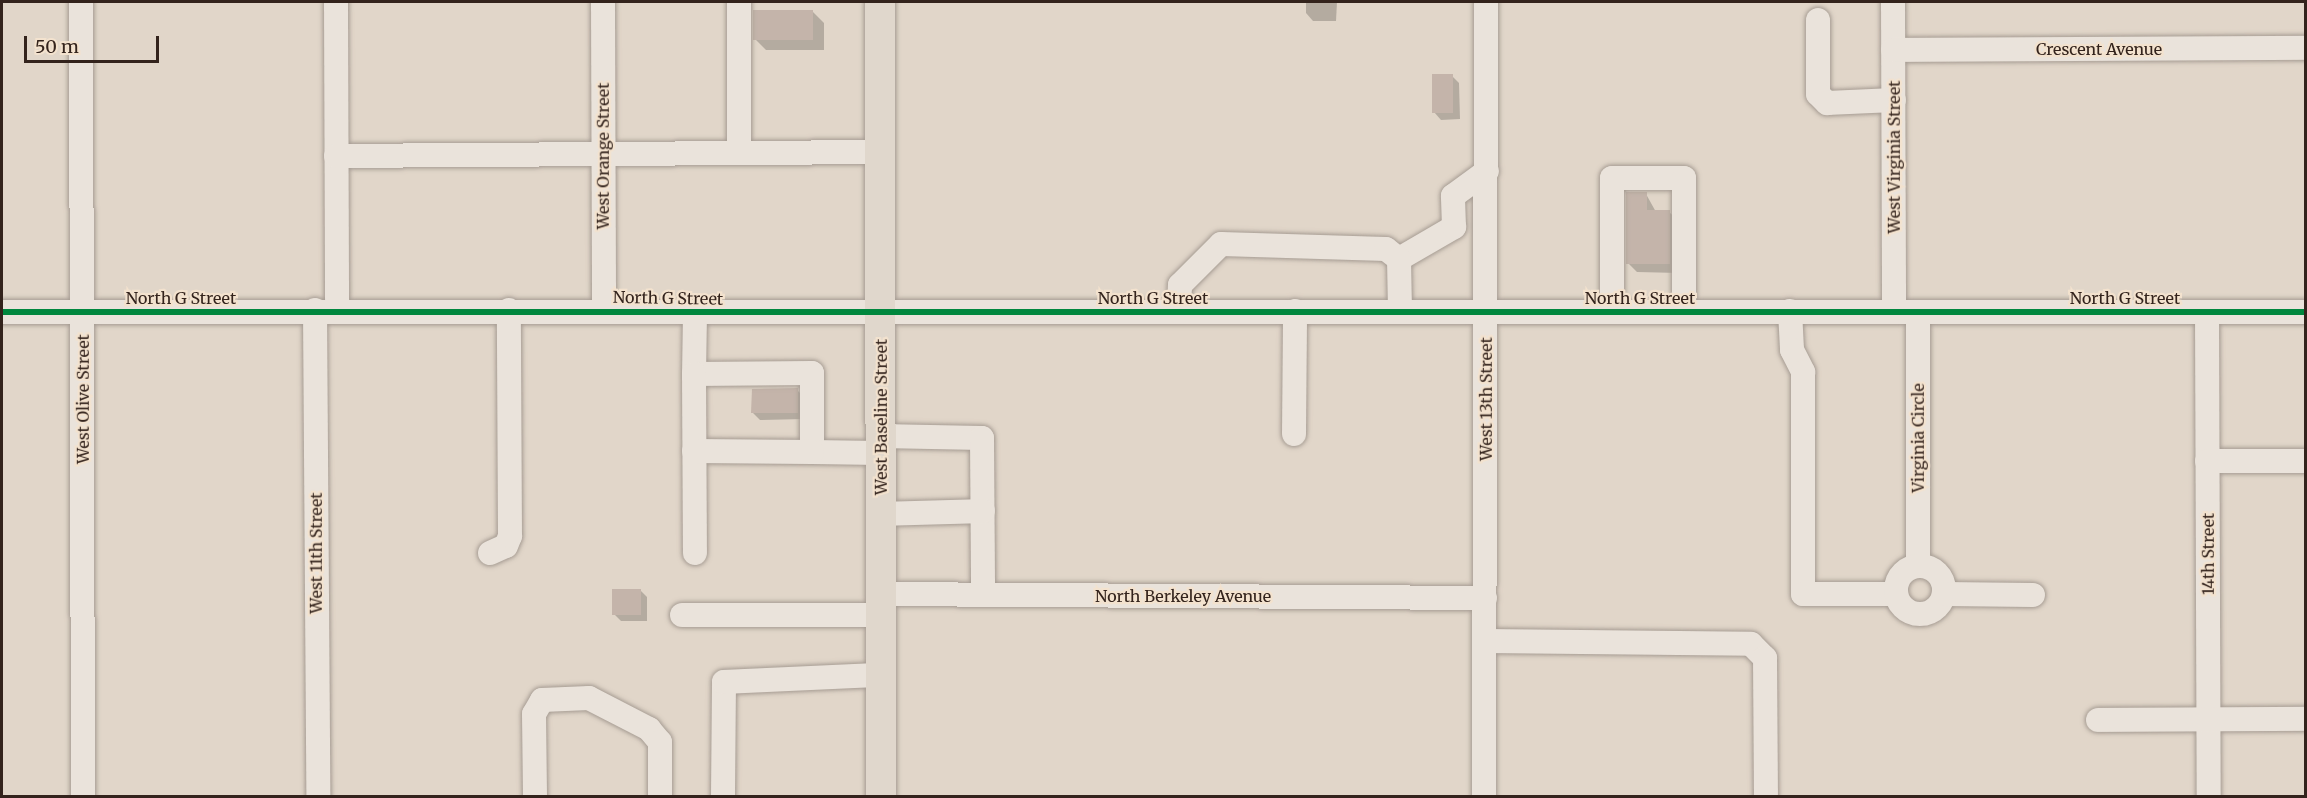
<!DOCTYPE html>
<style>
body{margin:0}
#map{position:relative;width:2307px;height:798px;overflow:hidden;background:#e1d6c9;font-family:Merriweather,serif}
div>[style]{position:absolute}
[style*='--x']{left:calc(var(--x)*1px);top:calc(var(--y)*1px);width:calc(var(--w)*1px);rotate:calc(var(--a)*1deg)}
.shadow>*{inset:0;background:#0003}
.building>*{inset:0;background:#c4b4aa}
.roads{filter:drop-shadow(0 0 2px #a69c93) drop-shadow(0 0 2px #a69c93)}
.minor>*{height:24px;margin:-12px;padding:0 12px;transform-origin:12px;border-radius:12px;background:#eae3db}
.minor>.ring{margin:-12px;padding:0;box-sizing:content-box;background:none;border:24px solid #eae3db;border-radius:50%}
.major>*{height:30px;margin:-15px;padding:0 15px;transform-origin:15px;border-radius:15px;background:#e0d7cc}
.cycleway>*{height:6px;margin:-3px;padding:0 3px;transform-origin:3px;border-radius:3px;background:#00873e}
span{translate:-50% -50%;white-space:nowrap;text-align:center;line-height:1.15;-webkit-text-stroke:4.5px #f3e2ce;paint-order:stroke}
.street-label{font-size:16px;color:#33231c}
.frame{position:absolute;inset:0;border:3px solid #33231c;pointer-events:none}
.scale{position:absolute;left:24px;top:36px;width:135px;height:27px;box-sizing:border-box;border:3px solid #33231c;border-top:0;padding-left:8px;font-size:18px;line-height:21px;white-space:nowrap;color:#33231c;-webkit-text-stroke:4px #f3e2ce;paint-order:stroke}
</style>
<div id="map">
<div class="shadow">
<i style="clip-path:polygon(1306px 2px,1337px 2px,1336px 21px,1313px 21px,1306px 13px)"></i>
<i style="clip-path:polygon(813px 12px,824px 23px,824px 50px,766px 50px,755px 39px)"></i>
<i style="clip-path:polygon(1452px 76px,1459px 83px,1460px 119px,1441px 120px,1434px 112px)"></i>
<i style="clip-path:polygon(1646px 194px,1656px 212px,1669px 212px,1679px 221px,1679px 273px,1637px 272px,1628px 263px)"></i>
<i style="clip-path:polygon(797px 390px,804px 397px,804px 419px,760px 420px,753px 413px)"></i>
<i style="clip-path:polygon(640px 590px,647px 597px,647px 621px,621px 621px,614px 614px)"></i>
</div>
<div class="building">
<i style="clip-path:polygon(753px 10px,813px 10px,813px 40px,753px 40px)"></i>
<i style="clip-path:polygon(1432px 74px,1453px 74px,1453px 113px,1432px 113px)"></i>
<i style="clip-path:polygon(1626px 192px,1647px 192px,1647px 210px,1670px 210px,1670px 264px,1626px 264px)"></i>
<i style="clip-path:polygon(798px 388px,798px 413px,751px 413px,752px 389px)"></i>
<i style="clip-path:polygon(612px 589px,641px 589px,641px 615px,612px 615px)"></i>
</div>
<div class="roads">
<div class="minor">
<i style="--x:81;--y:2;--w:794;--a:89.86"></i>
<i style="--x:336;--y:2;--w:308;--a:89.8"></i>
<i style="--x:603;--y:2;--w:309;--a:89.8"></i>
<i style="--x:739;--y:2;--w:151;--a:90"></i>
<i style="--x:1893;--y:2;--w:310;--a:89.8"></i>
<i style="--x:1818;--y:20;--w:74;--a:90"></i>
<i style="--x:1818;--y:94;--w:13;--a:45"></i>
<i style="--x:1827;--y:103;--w:67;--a:-2.6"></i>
<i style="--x:1893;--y:50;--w:413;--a:-0.3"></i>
<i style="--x:336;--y:156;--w:544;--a:-0.42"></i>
<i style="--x:1399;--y:259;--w:64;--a:-30.2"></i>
<i style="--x:1454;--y:227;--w:31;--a:-92"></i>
<i style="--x:1453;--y:196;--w:42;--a:-36.3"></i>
<i style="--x:315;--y:310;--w:486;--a:89.6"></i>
<i style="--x:1612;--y:311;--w:133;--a:-90"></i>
<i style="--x:1612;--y:178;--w:72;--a:0"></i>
<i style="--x:1684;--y:178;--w:133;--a:90"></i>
<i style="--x:1790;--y:311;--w:39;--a:87"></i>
<i style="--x:1792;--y:350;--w:25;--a:63"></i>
<i style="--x:1803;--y:372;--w:222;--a:90"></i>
<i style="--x:1803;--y:594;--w:93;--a:0"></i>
<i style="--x:2;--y:312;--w:2304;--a:0"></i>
<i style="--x:1179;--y:312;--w:27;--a:-88"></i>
<i style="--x:1180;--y:285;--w:58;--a:-45"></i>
<i style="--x:1221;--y:244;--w:165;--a:1.7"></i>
<i style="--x:1386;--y:249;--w:16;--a:38"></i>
<i style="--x:1399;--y:259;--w:52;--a:88.9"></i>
<i style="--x:1918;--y:312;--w:253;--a:90"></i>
<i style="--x:2207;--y:312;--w:484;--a:89.8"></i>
<i style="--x:695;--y:313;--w:61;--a:90.9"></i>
<i style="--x:694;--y:374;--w:118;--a:-0.5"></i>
<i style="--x:812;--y:373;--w:79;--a:90"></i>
<i style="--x:812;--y:452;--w:68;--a:0.8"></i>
<i style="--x:694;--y:374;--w:179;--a:89.7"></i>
<i style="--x:1294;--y:434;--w:123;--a:-89.5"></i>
<i style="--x:880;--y:436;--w:102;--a:1.1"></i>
<i style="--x:982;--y:438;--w:157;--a:89.6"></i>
<i style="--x:694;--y:451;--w:118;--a:0.5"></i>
<i style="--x:2207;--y:461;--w:99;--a:0"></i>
<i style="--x:882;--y:514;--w:101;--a:-1.7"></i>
<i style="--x:490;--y:553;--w:17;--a:-24"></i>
<i style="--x:506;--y:546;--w:11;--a:-68"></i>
<i style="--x:510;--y:536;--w:226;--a:-90.3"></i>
<i class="ring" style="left:1896px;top:566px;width:24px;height:24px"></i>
<i style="--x:880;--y:594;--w:605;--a:0.38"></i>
<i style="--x:1944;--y:594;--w:89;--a:0.6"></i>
<i style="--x:682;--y:615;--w:198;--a:0"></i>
<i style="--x:1485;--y:641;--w:266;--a:0.6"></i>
<i style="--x:1751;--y:644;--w:20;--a:45"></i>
<i style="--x:1765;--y:658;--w:138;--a:89.6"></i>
<i style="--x:2098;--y:720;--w:208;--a:-0.3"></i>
<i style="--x:535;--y:796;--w:82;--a:-90.7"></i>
<i style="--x:534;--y:714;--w:16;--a:-60"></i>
<i style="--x:542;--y:700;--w:47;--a:-2.4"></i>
<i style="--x:589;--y:698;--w:68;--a:27.3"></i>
<i style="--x:649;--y:729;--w:17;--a:50"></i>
<i style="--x:660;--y:742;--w:54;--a:90"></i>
<i style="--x:723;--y:796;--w:114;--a:-89.5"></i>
<i style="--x:724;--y:682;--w:157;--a:-2.6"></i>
<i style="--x:1484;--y:796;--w:794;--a:-89.86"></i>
</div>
<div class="major">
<i style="--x:880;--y:2;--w:794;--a:89.93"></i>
</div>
</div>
<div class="cycleway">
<i style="--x:2;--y:312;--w:2304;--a:0"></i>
</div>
<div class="street-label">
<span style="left:2099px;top:49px">Crescent Avenue</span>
<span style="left:603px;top:156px;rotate:-90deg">West Orange Street</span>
<span style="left:1894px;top:157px;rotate:-90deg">West Virginia Street</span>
<span style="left:181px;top:298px">North G Street</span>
<span style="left:668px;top:298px;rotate:1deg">North G Street</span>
<span style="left:1153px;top:298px">North G Street</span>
<span style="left:1640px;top:298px">North G Street</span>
<span style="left:2125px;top:298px">North G Street</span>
<span style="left:83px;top:399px;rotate:-90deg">West Olive Street</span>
<span style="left:1486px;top:399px;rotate:-90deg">West 13th Street</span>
<span style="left:881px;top:417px;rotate:-90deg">West Baseline Street</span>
<span style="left:1918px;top:438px;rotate:-90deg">Virginia Circle</span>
<span style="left:316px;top:553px;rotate:-90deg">West 11th Street</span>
<span style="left:2208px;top:554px;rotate:-90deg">14th Street</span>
<span style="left:1183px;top:596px">North Berkeley Avenue</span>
</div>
<div class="frame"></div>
<div class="scale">50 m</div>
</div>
